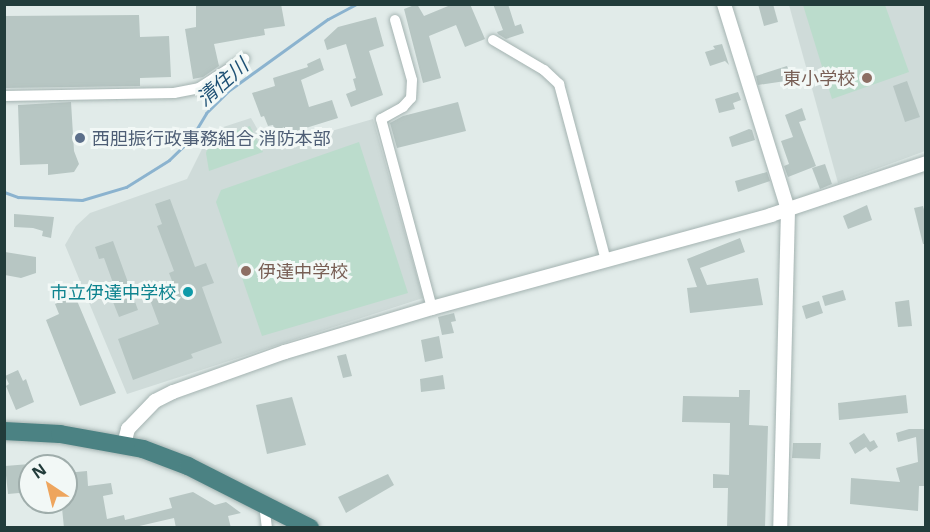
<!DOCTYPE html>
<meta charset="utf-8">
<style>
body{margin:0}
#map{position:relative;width:930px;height:532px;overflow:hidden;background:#e1ebe9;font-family:"Noto Sans","Noto Sans JP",sans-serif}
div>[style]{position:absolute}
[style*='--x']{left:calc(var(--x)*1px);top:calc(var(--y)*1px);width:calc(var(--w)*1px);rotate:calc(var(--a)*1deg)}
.built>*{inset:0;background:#cfdbd9}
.green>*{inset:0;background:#bbdccc}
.stream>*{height:3px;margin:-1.5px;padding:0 1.5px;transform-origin:1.5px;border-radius:1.5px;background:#8bb3cf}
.building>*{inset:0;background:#b7c6c3}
.roads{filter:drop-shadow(0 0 2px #a4b3b1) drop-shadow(0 0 2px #a4b3b1)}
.minor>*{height:10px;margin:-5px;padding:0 5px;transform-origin:5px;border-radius:5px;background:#fff}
.tertiary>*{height:14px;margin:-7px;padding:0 7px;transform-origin:7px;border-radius:7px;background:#fff}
.trunk>*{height:18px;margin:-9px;padding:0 9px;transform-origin:9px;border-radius:9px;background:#4b8283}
.dots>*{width:16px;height:16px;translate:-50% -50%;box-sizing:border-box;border:3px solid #f2f8f6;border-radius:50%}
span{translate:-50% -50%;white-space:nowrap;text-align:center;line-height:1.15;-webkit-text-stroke:6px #f2f8f6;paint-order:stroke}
.education-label{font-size:18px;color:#785e54}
.right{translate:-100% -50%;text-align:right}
.left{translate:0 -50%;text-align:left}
.service-label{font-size:18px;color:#4e5e75}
.culture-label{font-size:18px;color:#0d838f}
.water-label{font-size:20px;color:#1e5175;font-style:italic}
.frame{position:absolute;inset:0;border:6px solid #223c3b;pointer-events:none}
.north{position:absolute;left:18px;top:454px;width:60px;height:60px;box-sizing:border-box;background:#f2f8f6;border:2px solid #9fadab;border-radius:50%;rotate:325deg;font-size:16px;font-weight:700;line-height:24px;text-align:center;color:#223c3b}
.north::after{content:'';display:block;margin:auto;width:21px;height:27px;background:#eea55d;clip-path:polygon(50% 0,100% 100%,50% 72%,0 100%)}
</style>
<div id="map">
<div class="built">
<i style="clip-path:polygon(789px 5px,925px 5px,925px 151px,838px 183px)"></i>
<i style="clip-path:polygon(251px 118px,269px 149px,373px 119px,423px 298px,127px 394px,65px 245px,76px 226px,90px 213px,187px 179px,211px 131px)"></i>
</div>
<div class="green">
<i style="clip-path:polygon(803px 5px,885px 5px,909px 72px,832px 99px)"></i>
<i style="clip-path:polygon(250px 126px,263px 152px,209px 171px,206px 153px,210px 140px)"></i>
<i style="clip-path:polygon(359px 142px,408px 293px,262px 336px,216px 202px,221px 190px)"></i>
</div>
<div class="stream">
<i style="--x:4;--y:192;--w:15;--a:20"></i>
<i style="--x:18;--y:197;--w:64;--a:2.7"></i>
<i style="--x:82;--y:200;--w:46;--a:-16.5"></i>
<i style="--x:126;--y:187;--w:51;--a:-32.1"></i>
<i style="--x:169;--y:160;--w:29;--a:-44"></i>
<i style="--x:190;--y:140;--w:31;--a:-59"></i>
<i style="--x:206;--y:113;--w:31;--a:-45"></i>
<i style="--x:228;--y:91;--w:123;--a:-35.8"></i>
<i style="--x:328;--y:19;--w:32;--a:-28"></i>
</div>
<div class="building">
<i style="clip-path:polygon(196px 4px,281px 4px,285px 26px,264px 29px,265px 35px,214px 44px,219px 66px,203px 77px,193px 79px,185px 29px,196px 27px)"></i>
<i style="clip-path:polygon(417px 4px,424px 16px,453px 4px,470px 4px,485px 39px,465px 47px,456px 25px,429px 36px,441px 78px,423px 83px,404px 9px)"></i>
<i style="clip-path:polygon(493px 4px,508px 4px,515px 26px,521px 24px,524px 33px,506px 39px,498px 34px,497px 32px,503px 30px)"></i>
<i style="clip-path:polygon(758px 4px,773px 4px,778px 22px,764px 26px)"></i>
<i style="clip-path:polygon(139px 15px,140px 37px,169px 36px,171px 77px,140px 78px,140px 86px,4px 88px,4px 16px)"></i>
<i style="clip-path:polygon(376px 17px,384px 46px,369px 51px,383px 95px,351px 107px,346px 94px,356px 90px,353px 79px,356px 78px,346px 44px,327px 50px,324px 40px,338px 27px)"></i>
<i style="clip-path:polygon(722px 44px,729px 65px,725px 61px,710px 66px,705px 52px,715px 49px,713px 46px)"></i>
<i style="clip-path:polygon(320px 58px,324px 70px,301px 80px,304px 90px,309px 107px,332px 100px,338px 118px,277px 137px,273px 125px,268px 126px,264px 116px,261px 117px,252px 93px,275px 86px,273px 78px,308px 67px,307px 64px)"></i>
<i style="clip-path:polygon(787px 66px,792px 80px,758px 85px,756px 76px)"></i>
<i style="clip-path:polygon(907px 81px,920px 117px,905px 122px,893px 86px)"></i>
<i style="clip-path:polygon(738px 92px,741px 100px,733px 103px,735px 109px,719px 113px,715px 99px)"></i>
<i style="clip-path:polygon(71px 102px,74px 151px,79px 164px,74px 172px,48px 175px,48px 164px,20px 165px,18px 105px)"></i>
<i style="clip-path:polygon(458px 102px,466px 131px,397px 148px,390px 123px,403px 116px)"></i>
<i style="clip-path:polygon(802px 108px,806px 120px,799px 122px,816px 166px,788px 177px,784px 166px,789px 164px,781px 141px,793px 137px,785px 115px)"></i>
<i style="clip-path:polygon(749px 129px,752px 130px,755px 140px,732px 147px,729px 137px)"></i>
<i style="clip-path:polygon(825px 164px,832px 184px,820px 189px,812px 168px)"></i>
<i style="clip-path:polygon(767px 172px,770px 181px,738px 192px,735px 181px)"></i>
<i style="clip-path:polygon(170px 199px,195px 267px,206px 263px,214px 283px,202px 287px,222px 343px,191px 354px,193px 358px,133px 380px,118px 339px,159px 324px,150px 300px,176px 291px,169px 273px,174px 271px,157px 226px,162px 224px,155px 204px)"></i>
<i style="clip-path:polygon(867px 205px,872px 220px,848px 229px,843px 216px)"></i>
<i style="clip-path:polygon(923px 206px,926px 217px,926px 244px,923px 244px,914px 208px)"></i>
<i style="clip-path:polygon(14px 214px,54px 217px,51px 238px,42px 236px,43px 231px,33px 228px,14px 227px)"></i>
<i style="clip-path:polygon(740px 238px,745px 252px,700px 268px,707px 285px,758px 278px,763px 305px,690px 313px,687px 288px,697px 287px,687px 259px)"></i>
<i style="clip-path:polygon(113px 241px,138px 310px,119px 317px,111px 297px,117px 294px,104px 258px,99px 259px,95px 247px)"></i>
<i style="clip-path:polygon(5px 252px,36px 257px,36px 273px,21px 278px,5px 275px)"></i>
<i style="clip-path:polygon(843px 290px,846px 300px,825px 306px,822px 296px)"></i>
<i style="clip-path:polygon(75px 296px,116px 393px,80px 406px,46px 320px,59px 314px,55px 304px)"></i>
<i style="clip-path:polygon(909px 300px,912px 326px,898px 327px,895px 302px)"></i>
<i style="clip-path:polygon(819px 301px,823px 313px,806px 319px,802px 306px)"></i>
<i style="clip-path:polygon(454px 313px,456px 321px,451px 322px,454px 333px,442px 335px,438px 317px)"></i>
<i style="clip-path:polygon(439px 336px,443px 358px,425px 362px,421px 340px)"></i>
<i style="clip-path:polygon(346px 354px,352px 376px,343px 378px,337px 356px)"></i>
<i style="clip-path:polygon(18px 370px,23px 381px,26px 379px,34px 402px,16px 410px,6px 386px,9px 384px,5px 376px)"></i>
<i style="clip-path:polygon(443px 375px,445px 389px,421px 392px,420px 379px)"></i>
<i style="clip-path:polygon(739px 390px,750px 390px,749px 425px,768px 426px,765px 528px,727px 528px,728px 488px,713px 488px,713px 474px,729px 475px,730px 423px,682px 422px,683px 396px,739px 397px)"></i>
<i style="clip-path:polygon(906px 395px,908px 413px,839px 420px,838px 403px)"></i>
<i style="clip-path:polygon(292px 397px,306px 445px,267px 454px,256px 405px)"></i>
<i style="clip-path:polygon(909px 429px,926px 429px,926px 486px,919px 486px,918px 511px,850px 504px,851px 478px,900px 482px,896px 468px,918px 462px,916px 437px,898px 442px,896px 433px)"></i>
<i style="clip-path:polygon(864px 433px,870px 442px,874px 440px,878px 447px,870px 452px,866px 447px,855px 454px,849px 443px)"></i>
<i style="clip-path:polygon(793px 443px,821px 443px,820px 459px,792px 458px)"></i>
<i style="clip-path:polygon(30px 464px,30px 492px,8px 494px,5px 466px)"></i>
<i style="clip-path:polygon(87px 471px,88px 486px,111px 483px,113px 494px,103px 496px,107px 519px,124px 515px,125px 520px,172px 508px,169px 498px,193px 492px,215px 505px,226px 502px,241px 513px,228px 516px,231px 528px,176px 528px,174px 518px,135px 527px,64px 528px,62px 508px,52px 510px,50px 502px,66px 502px,66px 473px)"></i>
<i style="clip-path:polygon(388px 474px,394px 485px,346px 513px,338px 497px)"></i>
</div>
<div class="roads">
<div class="minor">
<i style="--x:395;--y:20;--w:62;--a:74.2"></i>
<i style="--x:412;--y:80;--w:18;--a:93"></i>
<i style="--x:411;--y:98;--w:12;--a:132"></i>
<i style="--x:403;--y:107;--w:25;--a:151"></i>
<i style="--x:381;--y:119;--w:196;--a:74.9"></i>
<i style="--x:493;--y:40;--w:59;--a:30.5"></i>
<i style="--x:544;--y:70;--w:21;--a:43"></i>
<i style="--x:559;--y:84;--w:183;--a:75.1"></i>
<i style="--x:4;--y:96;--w:170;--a:-1"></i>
<i style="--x:174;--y:93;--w:25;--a:-11"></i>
<i style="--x:199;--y:88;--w:54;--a:-32.8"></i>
<i style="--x:264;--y:504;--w:24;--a:83"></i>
</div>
<div class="tertiary">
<i style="--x:724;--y:4;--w:216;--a:72.7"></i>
<i style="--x:788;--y:210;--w:318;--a:91.4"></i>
<i style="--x:124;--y:444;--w:16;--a:-75"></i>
<i style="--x:128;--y:429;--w:39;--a:-46"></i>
<i style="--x:155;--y:401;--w:20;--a:-27"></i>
<i style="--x:173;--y:392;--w:119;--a:-19.7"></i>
<i style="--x:285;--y:352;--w:153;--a:-16.7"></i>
<i style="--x:432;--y:308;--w:352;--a:-15.3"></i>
<i style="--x:771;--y:215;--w:163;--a:-18.5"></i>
</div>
<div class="trunk">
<i style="--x:4;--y:431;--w:56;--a:3.1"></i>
<i style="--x:60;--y:434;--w:84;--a:10.2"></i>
<i style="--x:143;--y:449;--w:48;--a:20.7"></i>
<i style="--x:188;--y:466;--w:137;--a:26.9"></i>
</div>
</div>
<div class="dots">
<i style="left:867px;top:78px;background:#8d6e63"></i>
<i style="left:80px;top:138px;background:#5c6f8a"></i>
<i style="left:246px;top:271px;background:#8d6e63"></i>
<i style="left:188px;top:292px;background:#0f9aa8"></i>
</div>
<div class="education-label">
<span class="right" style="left:855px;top:78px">東小学校</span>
<span class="left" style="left:258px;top:271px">伊達中学校</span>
</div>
<div class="service-label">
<span class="left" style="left:92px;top:138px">西胆振行政事務組合 消防本部</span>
</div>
<div class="culture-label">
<span class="right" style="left:176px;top:292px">市立伊達中学校</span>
</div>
<div class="water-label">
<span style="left:222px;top:82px;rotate:-41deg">清住川</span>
</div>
<div class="frame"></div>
<div class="north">N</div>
</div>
